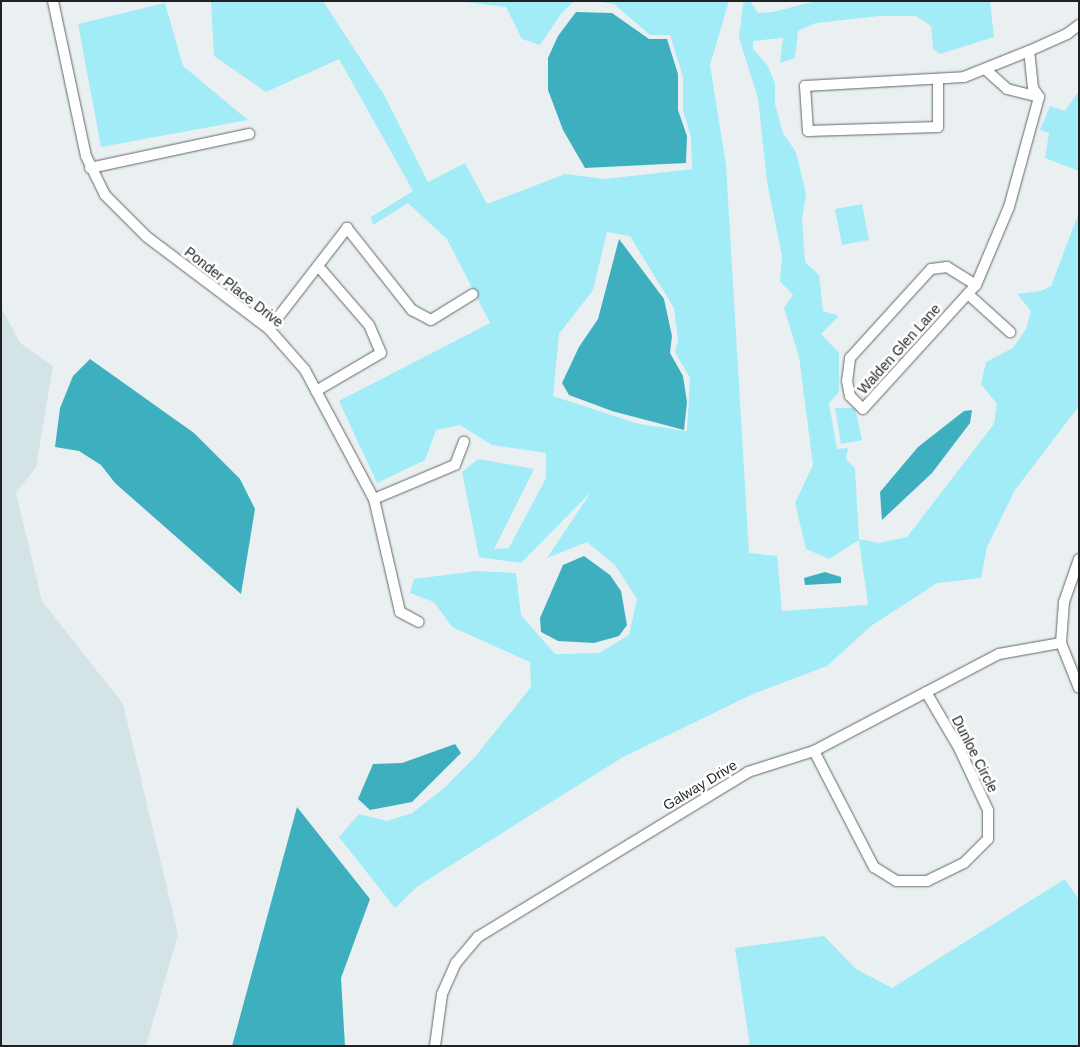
<!DOCTYPE html>
<style>
body{margin:0}
#map{position:relative;width:1080px;height:1047px;overflow:hidden;background:#eaf0f1;font-family:Helvetica,sans-serif}
div>[style]{position:absolute}
[style*='--x']{left:calc(var(--x)*1px);top:calc(var(--y)*1px);width:calc(var(--w)*1px);rotate:calc(var(--a)*1deg)}
.built>*{inset:0;background:#d4e3e6}
.green>*{inset:0;background:#a2ecf8}
.water>*{inset:0;background:#3dafbf}
.roads{filter:drop-shadow(0 0 1px #616767) drop-shadow(0 0 1px #616767)}
.street>*{height:10px;margin:-5px;padding:0 5px;transform-origin:5px;border-radius:5px;background:#fff}
span{translate:-50% -50%;white-space:nowrap;text-align:center;line-height:1.15;-webkit-text-stroke:5px #fff;paint-order:stroke}
.street-label{font-size:14px;color:#1f2122}
.frame{position:absolute;inset:0;border:2px solid #1f2122;pointer-events:none}
</style>
<div id="map">
<div class="built">
<i style="clip-path:polygon(1px 307px,20px 343px,53px 366px,36px 467px,16px 493px,42px 601px,123px 704px,178px 934px,146px 1046px,1px 1046px)"></i>
</div>
<div class="green">
<i style="clip-path:polygon(evenodd,211px 1px,323px 1px,383px 93px,428px 182px,465px 163px,487px 204px,565px 174px,605px 179px,692px 169px,691px 138px,683px 110px,683px 77px,670px 35px,650px 35px,614px 4px,595px 1px,729px 1px,710px 65px,726px 165px,749px 553px,777px 556px,782px 611px,868px 605px,859px 540px,829px 559px,806px 549px,795px 503px,813px 465px,799px 357px,784px 308px,793px 295px,780px 281px,782px 256px,767px 182px,758px 98px,739px 38px,743px 3px,750px 1px,758px 13px,773px 12px,816px 1px,990px 1px,994px 37px,940px 54px,933px 49px,931px 26px,916px 16px,879px 16px,816px 23px,798px 31px,795px 58px,780px 63px,783px 38px,753px 41px,753px 49px,768px 66px,775px 84px,775px 104px,783px 133px,796px 152px,806px 194px,802px 219px,805px 262px,819px 275px,823px 311px,839px 316px,821px 334px,839px 353px,839px 392px,829px 403px,837px 449px,848px 448px,846px 459px,855px 468px,859px 539px,879px 543px,907px 537px,994px 424px,997px 404px,981px 384px,986px 362px,1013px 348px,1026px 329px,1031px 311px,1017px 294px,1041px 291px,1051px 286px,1079px 212px,1079px 406px,1015px 490px,987px 547px,981px 578px,937px 583px,871px 626px,827px 666px,753px 694px,623px 757px,418px 886px,395px 908px,339px 837px,359px 814px,387px 821px,412px 813px,443px 789px,474px 758px,531px 687px,530px 662px,452px 627px,434px 602px,410px 593px,414px 579px,477px 571px,516px 573px,521px 615px,555px 654px,599px 653px,629px 635px,637px 599px,615px 565px,587px 542px,547px 558px,591px 492px,521px 563px,479px 557px,462px 472px,478px 459px,534px 469px,494px 549px,509px 548px,546px 478px,546px 453px,492px 445px,460px 425px,436px 430px,425px 460px,377px 483px,339px 401px,490px 323px,447px 239px,408px 203px,373px 225px,371px 217px,413px 191px,339px 59px,266px 92px,214px 56px,211px 1px,607px 232px,630px 236px,674px 308px,678px 340px,675px 352px,690px 378px,687px 431px,639px 424px,553px 396px,559px 334px,593px 290px,607px 232px)"></i>
<i style="clip-path:polygon(456px 1px,574px 1px,561px 14px,540px 45px,522px 39px,506px 7px)"></i>
<i style="clip-path:polygon(165px 3px,183px 66px,248px 120px,101px 147px,78px 24px)"></i>
<i style="clip-path:polygon(1079px 91px,1079px 171px,1045px 158px,1049px 133px,1040px 130px,1050px 106px,1065px 111px)"></i>
<i style="clip-path:polygon(862px 204px,869px 240px,842px 245px,835px 209px)"></i>
<i style="clip-path:polygon(835px 408px,855px 408px,862px 440px,841px 444px)"></i>
<i style="clip-path:polygon(1065px 879px,1079px 900px,1079px 1046px,750px 1046px,735px 948px,824px 936px,856px 969px,892px 988px)"></i>
</div>
<div class="water">
<i style="clip-path:polygon(576px 12px,612px 13px,649px 39px,667px 39px,678px 74px,678px 110px,687px 136px,686px 163px,585px 168px,563px 130px,548px 90px,548px 58px,558px 36px)"></i>
<i style="clip-path:polygon(619px 239px,664px 299px,672px 336px,670px 353px,683px 376px,687px 402px,684px 430px,612px 411px,569px 395px,562px 383px,579px 347px,598px 319px)"></i>
<i style="clip-path:polygon(90px 359px,194px 433px,240px 479px,255px 509px,241px 594px,115px 483px,101px 465px,79px 451px,55px 447px,60px 408px,73px 376px)"></i>
<i style="clip-path:polygon(972px 410px,970px 423px,932px 473px,882px 520px,880px 492px,918px 447px,964px 411px)"></i>
<i style="clip-path:polygon(584px 556px,610px 575px,621px 591px,627px 625px,619px 636px,594px 643px,558px 641px,541px 632px,540px 618px,563px 565px)"></i>
<i style="clip-path:polygon(825px 572px,841px 577px,841px 583px,805px 585px,804px 578px)"></i>
<i style="clip-path:polygon(455px 744px,461px 753px,412px 802px,370px 810px,358px 799px,373px 764px,402px 763px)"></i>
<i style="clip-path:polygon(297px 807px,370px 899px,341px 978px,345px 1046px,232px 1046px)"></i>
</div>
<div class="roads">
<div class="street">
<i style="--x:53;--y:1;--w:158;--a:78"></i>
<i style="--x:86;--y:156;--w:43;--a:64"></i>
<i style="--x:105;--y:195;--w:59;--a:45"></i>
<i style="--x:147;--y:237;--w:153;--a:37"></i>
<i style="--x:269;--y:329;--w:55;--a:48.7"></i>
<i style="--x:305;--y:370;--w:146;--a:61.9"></i>
<i style="--x:374;--y:499;--w:116;--a:77"></i>
<i style="--x:400;--y:612;--w:21;--a:28"></i>
<i style="--x:985;--y:69;--w:30;--a:42"></i>
<i style="--x:1007;--y:89;--w:33;--a:14"></i>
<i style="--x:938;--y:80;--w:47;--a:90"></i>
<i style="--x:938;--y:127;--w:130;--a:178.2"></i>
<i style="--x:808;--y:131;--w:45;--a:-93.8"></i>
<i style="--x:805;--y:86;--w:159;--a:-3.2"></i>
<i style="--x:964;--y:77;--w:70;--a:-21.8"></i>
<i style="--x:90;--y:168;--w:163;--a:-12.1"></i>
<i style="--x:976;--y:285;--w:34;--a:-148"></i>
<i style="--x:947;--y:267;--w:16;--a:173"></i>
<i style="--x:931;--y:269;--w:120;--a:132.3"></i>
<i style="--x:850;--y:358;--w:23;--a:97"></i>
<i style="--x:847;--y:381;--w:15;--a:79"></i>
<i style="--x:850;--y:396;--w:18;--a:45"></i>
<i style="--x:863;--y:409;--w:168;--a:-47.7"></i>
<i style="--x:976;--y:285;--w:85;--a:-67.1"></i>
<i style="--x:1009;--y:207;--w:114;--a:-74.7"></i>
<i style="--x:1039;--y:97;--w:11;--a:-124"></i>
<i style="--x:1033;--y:88;--w:37;--a:-96"></i>
<i style="--x:1029;--y:51;--w:42;--a:-24.1"></i>
<i style="--x:1067;--y:34;--w:15;--a:-37"></i>
<i style="--x:968;--y:294;--w:57;--a:42.1"></i>
<i style="--x:269;--y:329;--w:128;--a:-52.3"></i>
<i style="--x:347;--y:228;--w:105;--a:51.6"></i>
<i style="--x:412;--y:310;--w:21;--a:28"></i>
<i style="--x:431;--y:320;--w:49;--a:-31.8"></i>
<i style="--x:316;--y:391;--w:75;--a:-30.3"></i>
<i style="--x:381;--y:353;--w:30;--a:-113"></i>
<i style="--x:369;--y:325;--w:78;--a:-130.8"></i>
<i style="--x:374;--y:499;--w:88;--a:-22.8"></i>
<i style="--x:455;--y:465;--w:25;--a:-69"></i>
<i style="--x:1079;--y:559;--w:46;--a:109.2"></i>
<i style="--x:1064;--y:602;--w:41;--a:94.2"></i>
<i style="--x:1061;--y:643;--w:48;--a:68.2"></i>
<i style="--x:814;--y:751;--w:131;--a:62.7"></i>
<i style="--x:874;--y:867;--w:26;--a:32"></i>
<i style="--x:896;--y:881;--w:31;--a:0"></i>
<i style="--x:927;--y:881;--w:41;--a:-25.9"></i>
<i style="--x:964;--y:863;--w:34;--a:-45"></i>
<i style="--x:988;--y:839;--w:29;--a:-90"></i>
<i style="--x:988;--y:810;--w:68;--a:-115.1"></i>
<i style="--x:959;--y:748;--w:65;--a:-120.5"></i>
<i style="--x:435;--y:1046;--w:52;--a:-82.3"></i>
<i style="--x:442;--y:994;--w:34;--a:-66"></i>
<i style="--x:456;--y:963;--w:34;--a:-50"></i>
<i style="--x:478;--y:937;--w:316;--a:-31.4"></i>
<i style="--x:748;--y:772;--w:69;--a:-17.7"></i>
<i style="--x:814;--y:751;--w:209;--a:-27.7"></i>
<i style="--x:999;--y:654;--w:63;--a:-10.1"></i>
</div>
</div>
<div class="street-label">
<span style="left:234px;top:287px;rotate:38deg">Ponder Place Drive</span>
<span style="left:899px;top:349px;rotate:-48deg">Walden Glen Lane</span>
<span style="left:975px;top:754px;rotate:63deg">Dunloe Circle</span>
<span style="left:700px;top:785px;rotate:-31deg">Galway Drive</span>
</div>
<div class="frame"></div>
</div>
